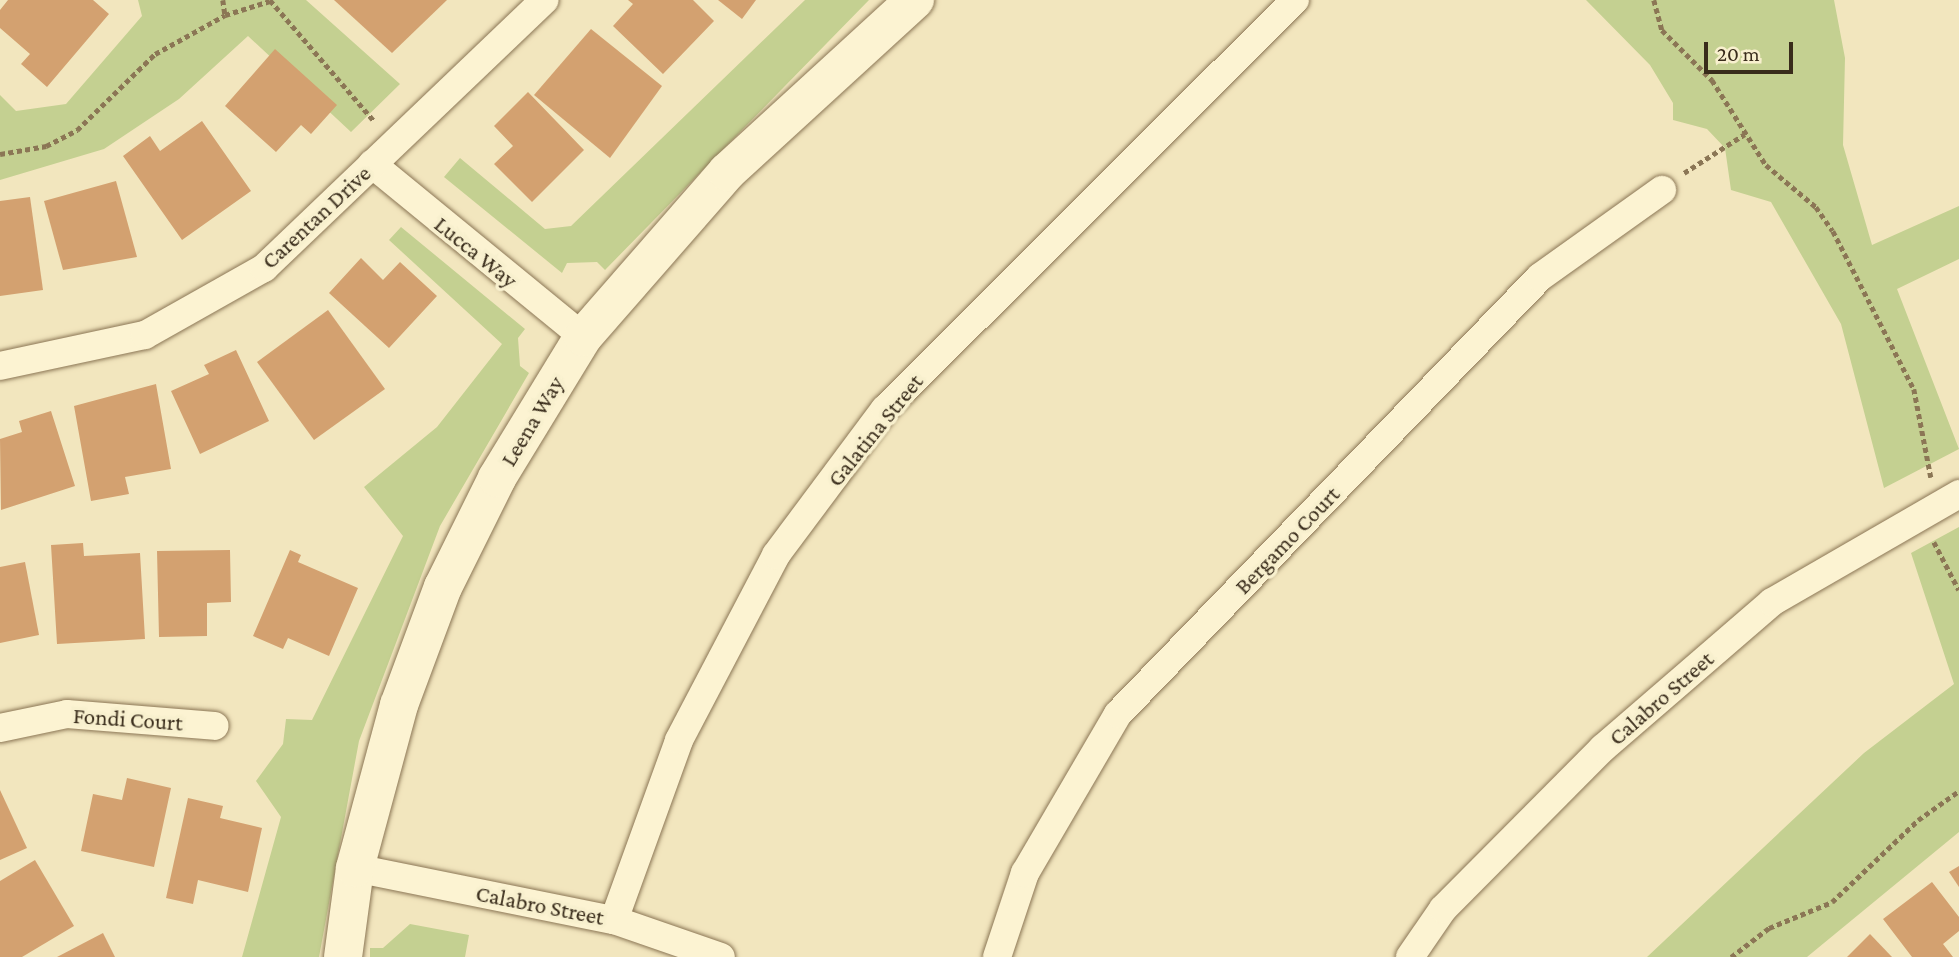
<!DOCTYPE html>
<style>
body{margin:0}
#map{position:relative;width:1959px;height:957px;overflow:hidden;background:#f2e6be;font-family:"Crimson Pro",serif}
div>[style]{position:absolute}
[style*='--x']{left:calc(var(--x)*1px);top:calc(var(--y)*1px);width:calc(var(--w)*1px);rotate:calc(var(--a)*1deg)}
.green>*{inset:0;background:#c4d091}
.building>*{inset:0;background:#d3a170}
.path>*{height:4.5px;margin-top:-2.25px;transform-origin:0;background:repeating-linear-gradient(90deg,#8b7655 0 5px,transparent 0 8.5px)}
.roads{filter:drop-shadow(0 0 2px #8b7655) drop-shadow(0 0 2px #8b7655)}
.street>*{height:28px;margin:-14px;padding:0 14px;transform-origin:14px;border-radius:14px;background:#fcf3d2}
.secondary>*{height:38px;margin:-19px;padding:0 19px;transform-origin:19px;border-radius:19px;background:#fcf3d2}
span{translate:-50% -50%;white-space:nowrap;text-align:center;line-height:1.15;-webkit-text-stroke:7px #f8f0ce;paint-order:stroke}
.street-label{font-size:23px;color:#392c1b}
.scale{position:absolute;left:1704px;top:42px;width:89px;height:32px;box-sizing:border-box;border:4px solid #392c1b;border-top:0;padding-left:9px;font-size:21px;line-height:24px;white-space:nowrap;color:#392c1b;-webkit-text-stroke:5px #f8f0ce;paint-order:stroke}
</style>
<div id="map">
<div class="green">
<i style="clip-path:polygon(138px 0,306px 0,400px 84px,351px 132px,248px 36px,179px 99px,104px 149px,0 180px,0 95px,16px 111px,66px 104px,142px 16px)"></i>
<i style="clip-path:polygon(805px 0,869px 0,605px 270px,597px 262px,567px 263px,562px 273px,444px 177px,460px 158px,545px 229px,571px 226px)"></i>
<i style="clip-path:polygon(1586px 0,1834px 0,1845px 58px,1843px 145px,1872px 245px,1959px 206px,1959px 259px,1897px 289px,1959px 449px,1884px 488px,1841px 324px,1771px 202px,1731px 190px,1725px 148px,1707px 129px,1673px 120px,1673px 103px,1650px 65px)"></i>
<i style="clip-path:polygon(401px 227px,525px 329px,518px 338px,520px 366px,529px 373px,440px 526px,359px 741px,319px 957px,242px 957px,281px 817px,256px 781px,283px 744px,286px 719px,312px 720px,403px 536px,364px 487px,437px 427px,502px 344px,389px 240px)"></i>
<i style="clip-path:polygon(1959px 527px,1959px 832px,1807px 957px,1647px 957px,1864px 753px,1954px 684px,1911px 553px)"></i>
<i style="clip-path:polygon(410px 924px,469px 935px,465px 957px,370px 957px,370px 948px,383px 948px)"></i>
</div>
<div class="building">
<i style="clip-path:polygon(8px 0,93px 0,109px 14px,47px 87px,21px 64px,30px 54px,0 28px,0 10px)"></i>
<i style="clip-path:polygon(334px 0,447px 0,392px 53px)"></i>
<i style="clip-path:polygon(628px 0,693px 0,714px 21px,663px 74px,613px 26px,633px 4px)"></i>
<i style="clip-path:polygon(718px 0,756px 0,742px 19px)"></i>
<i style="clip-path:polygon(591px 29px,662px 86px,610px 158px,534px 95px)"></i>
<i style="clip-path:polygon(275px 49px,337px 105px,311px 134px,301px 125px,276px 152px,225px 106px)"></i>
<i style="clip-path:polygon(528px 92px,584px 150px,532px 202px,494px 164px,513px 146px,494px 126px)"></i>
<i style="clip-path:polygon(202px 121px,251px 191px,182px 240px,123px 156px,150px 136px,160px 151px)"></i>
<i style="clip-path:polygon(116px 181px,137px 257px,63px 270px,44px 201px)"></i>
<i style="clip-path:polygon(30px 197px,43px 290px,0 296px,0 201px)"></i>
<i style="clip-path:polygon(361px 258px,383px 280px,400px 262px,437px 296px,389px 348px,329px 293px)"></i>
<i style="clip-path:polygon(328px 310px,385px 389px,314px 440px,257px 362px)"></i>
<i style="clip-path:polygon(236px 350px,269px 421px,200px 454px,171px 391px,209px 374px,204px 365px)"></i>
<i style="clip-path:polygon(156px 384px,171px 469px,125px 477px,129px 494px,91px 501px,74px 406px)"></i>
<i style="clip-path:polygon(51px 411px,75px 486px,1px 510px,0 439px,22px 432px,19px 421px)"></i>
<i style="clip-path:polygon(83px 543px,84px 556px,140px 553px,145px 639px,57px 644px,51px 545px)"></i>
<i style="clip-path:polygon(230px 550px,231px 602px,207px 603px,207px 636px,159px 637px,157px 551px)"></i>
<i style="clip-path:polygon(290px 550px,301px 555px,298px 562px,358px 588px,329px 656px,288px 638px,283px 649px,253px 636px)"></i>
<i style="clip-path:polygon(25px 562px,39px 635px,0 643px,0 567px)"></i>
<i style="clip-path:polygon(127px 778px,171px 788px,154px 867px,81px 851px,93px 794px,122px 800px)"></i>
<i style="clip-path:polygon(0 790px,27px 848px,0 860px)"></i>
<i style="clip-path:polygon(188px 798px,223px 806px,220px 818px,262px 828px,248px 892px,198px 880px,193px 904px,166px 898px)"></i>
<i style="clip-path:polygon(35px 860px,74px 926px,22px 957px,0 957px,0 881px)"></i>
<i style="clip-path:polygon(1959px 866px,1959px 887px,1949px 872px)"></i>
<i style="clip-path:polygon(1932px 882px,1959px 917px,1959px 931px,1943px 944px,1953px 957px,1912px 957px,1883px 919px)"></i>
<i style="clip-path:polygon(103px 933px,115px 957px,57px 957px)"></i>
<i style="clip-path:polygon(1870px 934px,1892px 957px,1847px 957px)"></i>
</div>
<div class="path">
<i style="--x:223;--y:0;--w:15;--a:82"></i>
<i style="--x:270;--y:0;--w:161;--a:49.3"></i>
<i style="--x:1654;--y:0;--w:31;--a:75"></i>
<i style="--x:1662;--y:30;--w:71;--a:45"></i>
<i style="--x:1712;--y:80;--w:101;--a:57.6"></i>
<i style="--x:1766;--y:165;--w:65;--a:40"></i>
<i style="--x:1816;--y:207;--w:29;--a:55"></i>
<i style="--x:1833;--y:231;--w:178;--a:62.9"></i>
<i style="--x:1914;--y:389;--w:90;--a:79.1"></i>
<i style="--x:0;--y:154;--w:47;--a:-9.9"></i>
<i style="--x:46;--y:146;--w:35;--a:-27"></i>
<i style="--x:77;--y:130;--w:109;--a:-44.3"></i>
<i style="--x:155;--y:54;--w:80;--a:-29.1"></i>
<i style="--x:225;--y:15;--w:47;--a:-17.3"></i>
<i style="--x:1684;--y:173;--w:72;--a:-32.6"></i>
<i style="--x:1934;--y:542;--w:54;--a:62.5"></i>
<i style="--x:1731;--y:957;--w:48;--a:-37.3"></i>
<i style="--x:1769;--y:928;--w:68;--a:-22.4"></i>
<i style="--x:1832;--y:902;--w:119;--a:-43.6"></i>
<i style="--x:1918;--y:820;--w:50;--a:-35.3"></i>
</div>
<div class="roads">
<div class="street">
<i style="--x:372;--y:164;--w:273;--a:39.3"></i>
<i style="--x:0;--y:366;--w:148;--a:-12.1"></i>
<i style="--x:145;--y:335;--w:137;--a:-29.4"></i>
<i style="--x:264;--y:268;--w:388;--a:-43.7"></i>
<i style="--x:0;--y:728;--w:68;--a:-11.8"></i>
<i style="--x:67;--y:714;--w:148;--a:4.6"></i>
<i style="--x:355;--y:868;--w:264;--a:11.4"></i>
<i style="--x:614;--y:920;--w:113;--a:19.1"></i>
<i style="--x:614;--y:920;--w:191;--a:-70.1"></i>
<i style="--x:679;--y:740;--w:209;--a:-62.3"></i>
<i style="--x:776;--y:555;--w:182;--a:-53.3"></i>
<i style="--x:885;--y:409;--w:579;--a:-44.93"></i>
<i style="--x:997;--y:957;--w:89;--a:-71.6"></i>
<i style="--x:1025;--y:873;--w:184;--a:-59.7"></i>
<i style="--x:1118;--y:714;--w:607;--a:-46"></i>
<i style="--x:1540;--y:277;--w:150;--a:-35.5"></i>
<i style="--x:1410;--y:957;--w:58;--a:-55.5"></i>
<i style="--x:1443;--y:909;--w:227;--a:-45.2"></i>
<i style="--x:1603;--y:748;--w:223;--a:-40.8"></i>
<i style="--x:1772;--y:602;--w:216;--a:-30"></i>
</div>
<div class="secondary">
<i style="--x:343;--y:957;--w:90;--a:-82.3"></i>
<i style="--x:355;--y:868;--w:169;--a:-74.9"></i>
<i style="--x:399;--y:705;--w:126;--a:-69.6"></i>
<i style="--x:443;--y:587;--w:122;--a:-63.6"></i>
<i style="--x:497;--y:478;--w:165;--a:-58.6"></i>
<i style="--x:583;--y:337;--w:219;--a:-48.9"></i>
<i style="--x:727;--y:172;--w:255;--a:-42.5"></i>
</div>
</div>
<div class="street-label">
<span style="left:316px;top:217px;rotate:-43deg">Carentan Drive</span>
<span style="left:476px;top:252px;rotate:39deg">Lucca Way</span>
<span style="left:532px;top:421px;rotate:-59deg">Leena Way</span>
<span style="left:875px;top:430px;rotate:-51deg">Galatina Street</span>
<span style="left:1287px;top:540px;rotate:-46deg">Bergamo Court</span>
<span style="left:1661px;top:698px;rotate:-41deg">Calabro Street</span>
<span style="left:128px;top:719px;rotate:4deg">Fondi Court</span>
<span style="left:540px;top:905px;rotate:11deg">Calabro Street</span>
</div>
<div class="scale">20 m</div>
</div>
